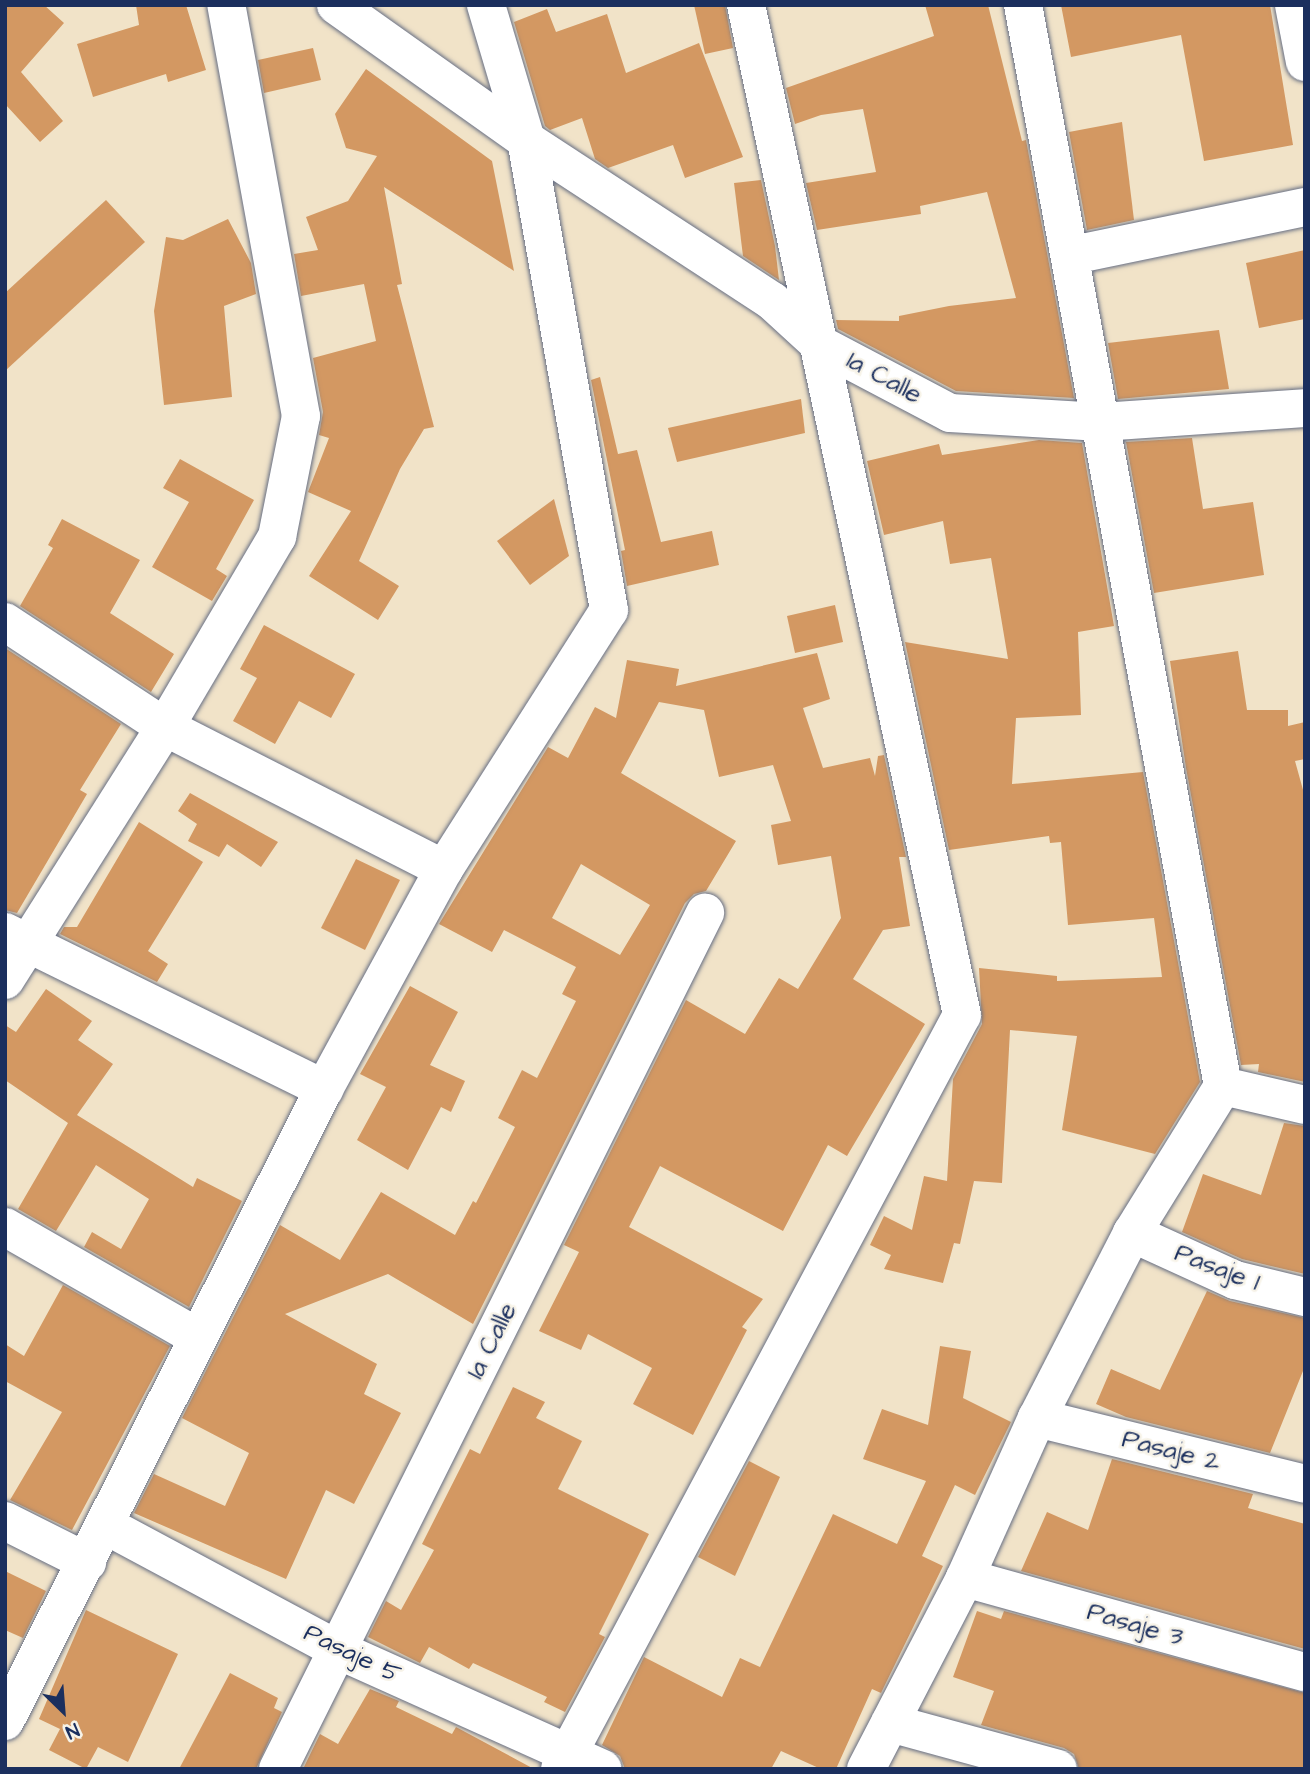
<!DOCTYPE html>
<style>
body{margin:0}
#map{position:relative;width:1310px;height:1774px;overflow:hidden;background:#f1e3c8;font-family:"Architects Daughter",sans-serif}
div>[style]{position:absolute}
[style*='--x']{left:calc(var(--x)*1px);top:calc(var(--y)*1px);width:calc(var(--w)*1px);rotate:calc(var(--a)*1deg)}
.building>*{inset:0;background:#d39862}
.roads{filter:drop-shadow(0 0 2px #666e83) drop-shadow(0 0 2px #666e83)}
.minor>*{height:38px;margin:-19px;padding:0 19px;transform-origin:19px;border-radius:19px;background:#fff}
span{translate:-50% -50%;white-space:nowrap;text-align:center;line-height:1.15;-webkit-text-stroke:5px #f7f3e8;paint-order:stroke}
.street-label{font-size:26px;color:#1b2f5e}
.frame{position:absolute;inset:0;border:7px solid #1b2f5e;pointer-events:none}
.north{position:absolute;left:28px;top:1676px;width:70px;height:70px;-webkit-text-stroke:5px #f7f3e8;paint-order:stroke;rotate:155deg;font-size:19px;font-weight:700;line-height:28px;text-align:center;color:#1b2f5e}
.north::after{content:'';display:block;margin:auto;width:24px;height:32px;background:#1b2f5e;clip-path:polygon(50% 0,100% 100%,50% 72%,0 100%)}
</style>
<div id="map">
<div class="building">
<i style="clip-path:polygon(5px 5px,44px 5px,64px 23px,21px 72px,63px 121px,40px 142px,5px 104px)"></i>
<i style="clip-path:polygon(136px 5px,186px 5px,206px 70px,168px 82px,166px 74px,93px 97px,77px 44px,139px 25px)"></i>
<i style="clip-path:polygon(694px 5px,725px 5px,733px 48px,705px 54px)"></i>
<i style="clip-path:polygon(925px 5px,988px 5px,1022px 141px,1026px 140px,1074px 398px,956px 391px,838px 329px,836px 320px,899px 321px,899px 316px,949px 306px,1016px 298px,987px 192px,920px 206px,921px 214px,817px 230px,806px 183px,876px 172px,863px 109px,821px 115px,795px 124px,786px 88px,934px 36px)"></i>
<i style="clip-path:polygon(1061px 5px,1270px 5px,1293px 145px,1204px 161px,1181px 35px,1071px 57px)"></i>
<i style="clip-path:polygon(547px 9px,556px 32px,607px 14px,626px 73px,699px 43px,743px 157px,685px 178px,673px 145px,608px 168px,595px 159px,582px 118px,550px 130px,545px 126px,514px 22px)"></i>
<i style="clip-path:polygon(313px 48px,321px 80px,264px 93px,258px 60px)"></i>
<i style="clip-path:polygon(366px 69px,492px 161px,514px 271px,384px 187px,402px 284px,397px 285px,434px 427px,424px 429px,400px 469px,359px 561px,399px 586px,378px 620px,309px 576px,351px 511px,308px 492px,329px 438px,319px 435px,323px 412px,313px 358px,376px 341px,364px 284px,301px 296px,294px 254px,318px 250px,306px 217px,348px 201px,377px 156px,346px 148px,335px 114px)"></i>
<i style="clip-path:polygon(1122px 122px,1134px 220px,1087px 230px,1069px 132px)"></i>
<i style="clip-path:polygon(761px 180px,775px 246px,779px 280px,743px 256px,734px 183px)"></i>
<i style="clip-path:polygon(106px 200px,145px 242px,5px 371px,5px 293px)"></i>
<i style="clip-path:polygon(228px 219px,251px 263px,256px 294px,224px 306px,232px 397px,164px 405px,154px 311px,166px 237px,183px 240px)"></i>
<i style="clip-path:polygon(1305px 250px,1305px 319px,1259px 328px,1246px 263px)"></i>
<i style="clip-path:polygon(1219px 330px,1229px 389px,1118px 399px,1108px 343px)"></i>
<i style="clip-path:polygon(600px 377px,618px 454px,637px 450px,661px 542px,712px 531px,719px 565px,627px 586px,621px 551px,625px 550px,591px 380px)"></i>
<i style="clip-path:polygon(801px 399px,805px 433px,677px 462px,668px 428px)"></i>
<i style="clip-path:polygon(1192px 438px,1203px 509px,1253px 502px,1264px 575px,1154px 593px,1126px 442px)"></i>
<i style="clip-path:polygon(1039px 440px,1082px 443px,1114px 626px,1078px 632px,1081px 715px,1016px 718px,1012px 784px,1143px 772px,1200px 1082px,1155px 1154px,1062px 1130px,1077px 1036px,1010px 1030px,1002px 1183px,974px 1181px,960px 1244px,954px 1243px,943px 1283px,884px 1269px,891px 1255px,870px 1245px,884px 1216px,912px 1230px,924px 1176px,947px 1181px,953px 1079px,982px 1024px,979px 968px,1057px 976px,1057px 981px,1162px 977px,1154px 918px,1068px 925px,1061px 842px,1050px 843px,1049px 836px,949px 850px,905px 642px,1008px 659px,991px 558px,950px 564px,943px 521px,884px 535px,867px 461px,939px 444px,942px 455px)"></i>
<i style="clip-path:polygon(180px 459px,254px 500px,216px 569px,227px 576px,212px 601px,152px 567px,189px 502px,163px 488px)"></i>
<i style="clip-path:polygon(554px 499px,569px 556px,530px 585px,497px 541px)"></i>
<i style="clip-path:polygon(62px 519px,140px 560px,110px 613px,174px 654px,151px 692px,20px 606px,53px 548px,48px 545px)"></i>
<i style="clip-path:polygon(835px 605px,843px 642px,795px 653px,787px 616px)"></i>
<i style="clip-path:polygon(264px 625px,355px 674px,331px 718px,299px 701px,275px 744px,233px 721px,257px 678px,240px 669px)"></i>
<i style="clip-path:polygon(5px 648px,121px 724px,80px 790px,87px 794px,17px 913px,5px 910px)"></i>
<i style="clip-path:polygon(1238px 651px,1247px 710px,1288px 710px,1288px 726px,1305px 722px,1305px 759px,1295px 761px,1305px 797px,1305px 1082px,1258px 1072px,1259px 1064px,1241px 1065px,1186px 768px,1170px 661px)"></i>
<i style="clip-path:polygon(evenodd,817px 653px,830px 699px,803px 708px,823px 768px,870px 758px,875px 776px,878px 756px,884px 755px,906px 857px,899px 857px,910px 926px,883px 930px,853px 979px,925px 1024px,847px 1156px,828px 1145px,783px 1231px,660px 1166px,629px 1227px,763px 1299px,742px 1327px,747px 1330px,693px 1435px,633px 1404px,652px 1368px,588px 1334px,581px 1350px,539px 1331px,579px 1252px,564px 1245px,686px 1000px,745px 1034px,779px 978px,798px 989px,841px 918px,831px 856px,778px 865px,771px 825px,791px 821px,773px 765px,719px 777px,704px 710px,659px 702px,621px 773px,736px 841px,706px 891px,694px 894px,685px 903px,473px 1324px,388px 1274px,285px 1314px,377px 1364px,364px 1394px,401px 1413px,354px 1504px,326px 1490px,286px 1579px,134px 1513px,154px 1474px,225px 1506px,249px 1453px,182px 1418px,280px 1225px,340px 1260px,381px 1192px,455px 1235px,473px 1201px,476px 1203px,515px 1127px,498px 1118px,522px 1070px,537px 1078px,576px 1001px,562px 994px,576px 967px,504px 930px,492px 952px,439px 924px,548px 747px,568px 758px,595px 707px,616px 718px,627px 660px,679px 669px,676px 686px,817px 653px,581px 864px,650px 905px,620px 955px,552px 918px,581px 864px)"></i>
<i style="clip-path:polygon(190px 793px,278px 842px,261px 867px,227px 844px,219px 857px,188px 841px,197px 824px,178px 811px)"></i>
<i style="clip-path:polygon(139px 822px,203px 862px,148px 951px,168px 964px,157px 982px,60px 934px,64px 927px,77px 927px)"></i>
<i style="clip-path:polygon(356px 859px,400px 880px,365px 950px,321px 928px)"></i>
<i style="clip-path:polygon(410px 986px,458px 1012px,430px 1065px,465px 1081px,451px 1112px,441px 1107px,408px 1170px,357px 1140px,386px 1087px,360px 1074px)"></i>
<i style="clip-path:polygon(46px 989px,92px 1021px,78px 1040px,113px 1064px,77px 1115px,193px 1187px,197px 1178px,242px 1201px,189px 1307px,84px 1247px,92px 1232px,121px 1249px,149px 1199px,96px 1165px,56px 1231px,18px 1209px,68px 1123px,5px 1080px,5px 1025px,16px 1032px)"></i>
<i style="clip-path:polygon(1284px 1123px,1305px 1126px,1305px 1274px,1242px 1259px,1182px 1232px,1203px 1174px,1261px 1195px)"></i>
<i style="clip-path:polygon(63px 1285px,170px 1346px,72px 1530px,10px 1500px,62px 1412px,5px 1381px,5px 1344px,24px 1356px)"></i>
<i style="clip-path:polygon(1207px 1291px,1230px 1301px,1305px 1318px,1305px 1366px,1270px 1453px,1126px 1417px,1096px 1404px,1111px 1369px,1160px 1390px)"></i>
<i style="clip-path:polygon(940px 1346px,971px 1351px,963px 1398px,1011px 1422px,975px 1495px,955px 1485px,922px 1556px,943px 1566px,881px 1693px,872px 1689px,836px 1769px,821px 1769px,781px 1751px,771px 1769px,625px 1769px,620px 1756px,602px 1745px,644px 1657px,722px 1697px,740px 1658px,760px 1667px,833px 1514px,897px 1544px,926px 1481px,863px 1459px,882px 1409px,928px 1425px)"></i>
<i style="clip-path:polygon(513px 1387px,545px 1402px,536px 1418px,582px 1441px,558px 1489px,649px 1534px,599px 1634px,605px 1637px,565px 1712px,544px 1702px,547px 1697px,473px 1663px,469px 1669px,429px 1647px,420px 1663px,368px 1637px,386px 1601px,401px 1610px,434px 1550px,422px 1544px,470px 1449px,480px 1454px)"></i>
<i style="clip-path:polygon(1112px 1459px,1253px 1494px,1248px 1508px,1305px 1524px,1305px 1649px,1021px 1571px,1047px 1512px,1088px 1530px)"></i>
<i style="clip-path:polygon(749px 1461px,780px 1477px,735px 1576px,698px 1557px)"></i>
<i style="clip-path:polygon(5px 1571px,46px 1591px,23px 1638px,5px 1630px)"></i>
<i style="clip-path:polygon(86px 1610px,178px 1654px,128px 1762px,98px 1747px,86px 1769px,49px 1750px,60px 1729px,39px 1719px)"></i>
<i style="clip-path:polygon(977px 1611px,1001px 1619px,1004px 1611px,1305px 1693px,1305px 1769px,1079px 1769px,1074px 1754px,1064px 1748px,981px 1725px,994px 1691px,953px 1677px)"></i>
<i style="clip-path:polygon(230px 1673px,278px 1698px,274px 1708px,282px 1712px,256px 1769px,179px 1769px)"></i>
<i style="clip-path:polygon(370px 1689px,399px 1701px,396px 1707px,452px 1734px,456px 1727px,534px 1769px,303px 1769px,320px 1734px,338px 1744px)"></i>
</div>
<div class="roads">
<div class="minor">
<i style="--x:336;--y:5;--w:233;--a:35.4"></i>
<i style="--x:526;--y:140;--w:294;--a:33.2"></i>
<i style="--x:772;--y:301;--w:64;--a:42.5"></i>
<i style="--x:819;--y:344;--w:148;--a:27.8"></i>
<i style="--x:950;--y:413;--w:151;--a:3.4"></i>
<i style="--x:1101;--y:422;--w:204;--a:-3.9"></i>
<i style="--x:1294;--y:5;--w:58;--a:79.1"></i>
<i style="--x:1073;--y:255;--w:237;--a:-11.7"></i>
<i style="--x:5;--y:622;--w:191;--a:33.3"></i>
<i style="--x:165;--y:727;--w:313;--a:27"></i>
<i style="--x:5;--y:932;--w:356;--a:26.2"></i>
<i style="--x:5;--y:980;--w:299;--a:-57.7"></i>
<i style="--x:165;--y:727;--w:221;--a:-59.5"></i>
<i style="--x:277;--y:537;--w:123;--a:-78.8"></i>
<i style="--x:301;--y:416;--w:418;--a:-100.3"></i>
<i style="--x:1223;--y:1086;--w:84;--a:13"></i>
<i style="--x:5;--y:1227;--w:221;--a:29.8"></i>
<i style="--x:1132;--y:1233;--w:113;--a:24.5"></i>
<i style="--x:1235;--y:1280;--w:72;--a:13.7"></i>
<i style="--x:1037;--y:1418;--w:276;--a:13.8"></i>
<i style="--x:5;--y:1521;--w:92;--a:26.6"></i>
<i style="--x:107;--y:1526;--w:262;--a:28.2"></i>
<i style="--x:338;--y:1650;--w:290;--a:24.2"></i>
<i style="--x:965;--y:1578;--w:353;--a:15.5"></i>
<i style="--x:5;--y:1721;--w:708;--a:-63.22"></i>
<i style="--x:324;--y:1089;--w:251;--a:-61.4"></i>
<i style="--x:444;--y:869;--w:307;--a:-57.5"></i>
<i style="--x:609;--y:610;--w:477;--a:-100"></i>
<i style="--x:526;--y:140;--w:141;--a:-106.5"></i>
<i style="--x:890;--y:1723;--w:174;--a:15.3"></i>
<i style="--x:278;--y:1769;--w:957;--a:-63.49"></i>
<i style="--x:560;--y:1769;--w:854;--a:-61.94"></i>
<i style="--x:962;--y:1015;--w:1033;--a:-102.07"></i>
<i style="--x:866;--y:1769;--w:215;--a:-62.6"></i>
<i style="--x:965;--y:1578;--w:175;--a:-65.8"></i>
<i style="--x:1037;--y:1418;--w:208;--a:-62.8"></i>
<i style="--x:1132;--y:1233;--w:173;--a:-58.2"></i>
<i style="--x:1223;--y:1086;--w:1099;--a:-100.48"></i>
</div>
</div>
<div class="street-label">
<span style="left:884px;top:378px;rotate:28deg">1a Calle</span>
<span style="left:1217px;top:1268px;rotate:21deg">Pasaje 1</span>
<span style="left:492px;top:1341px;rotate:-64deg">1a Calle</span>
<span style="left:1171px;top:1451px;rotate:14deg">Pasaje 2</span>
<span style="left:1135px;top:1625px;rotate:16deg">Pasaje 3</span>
<span style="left:352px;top:1654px;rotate:26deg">Pasaje 5</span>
</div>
<div class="frame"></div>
<div class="north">N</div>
</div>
